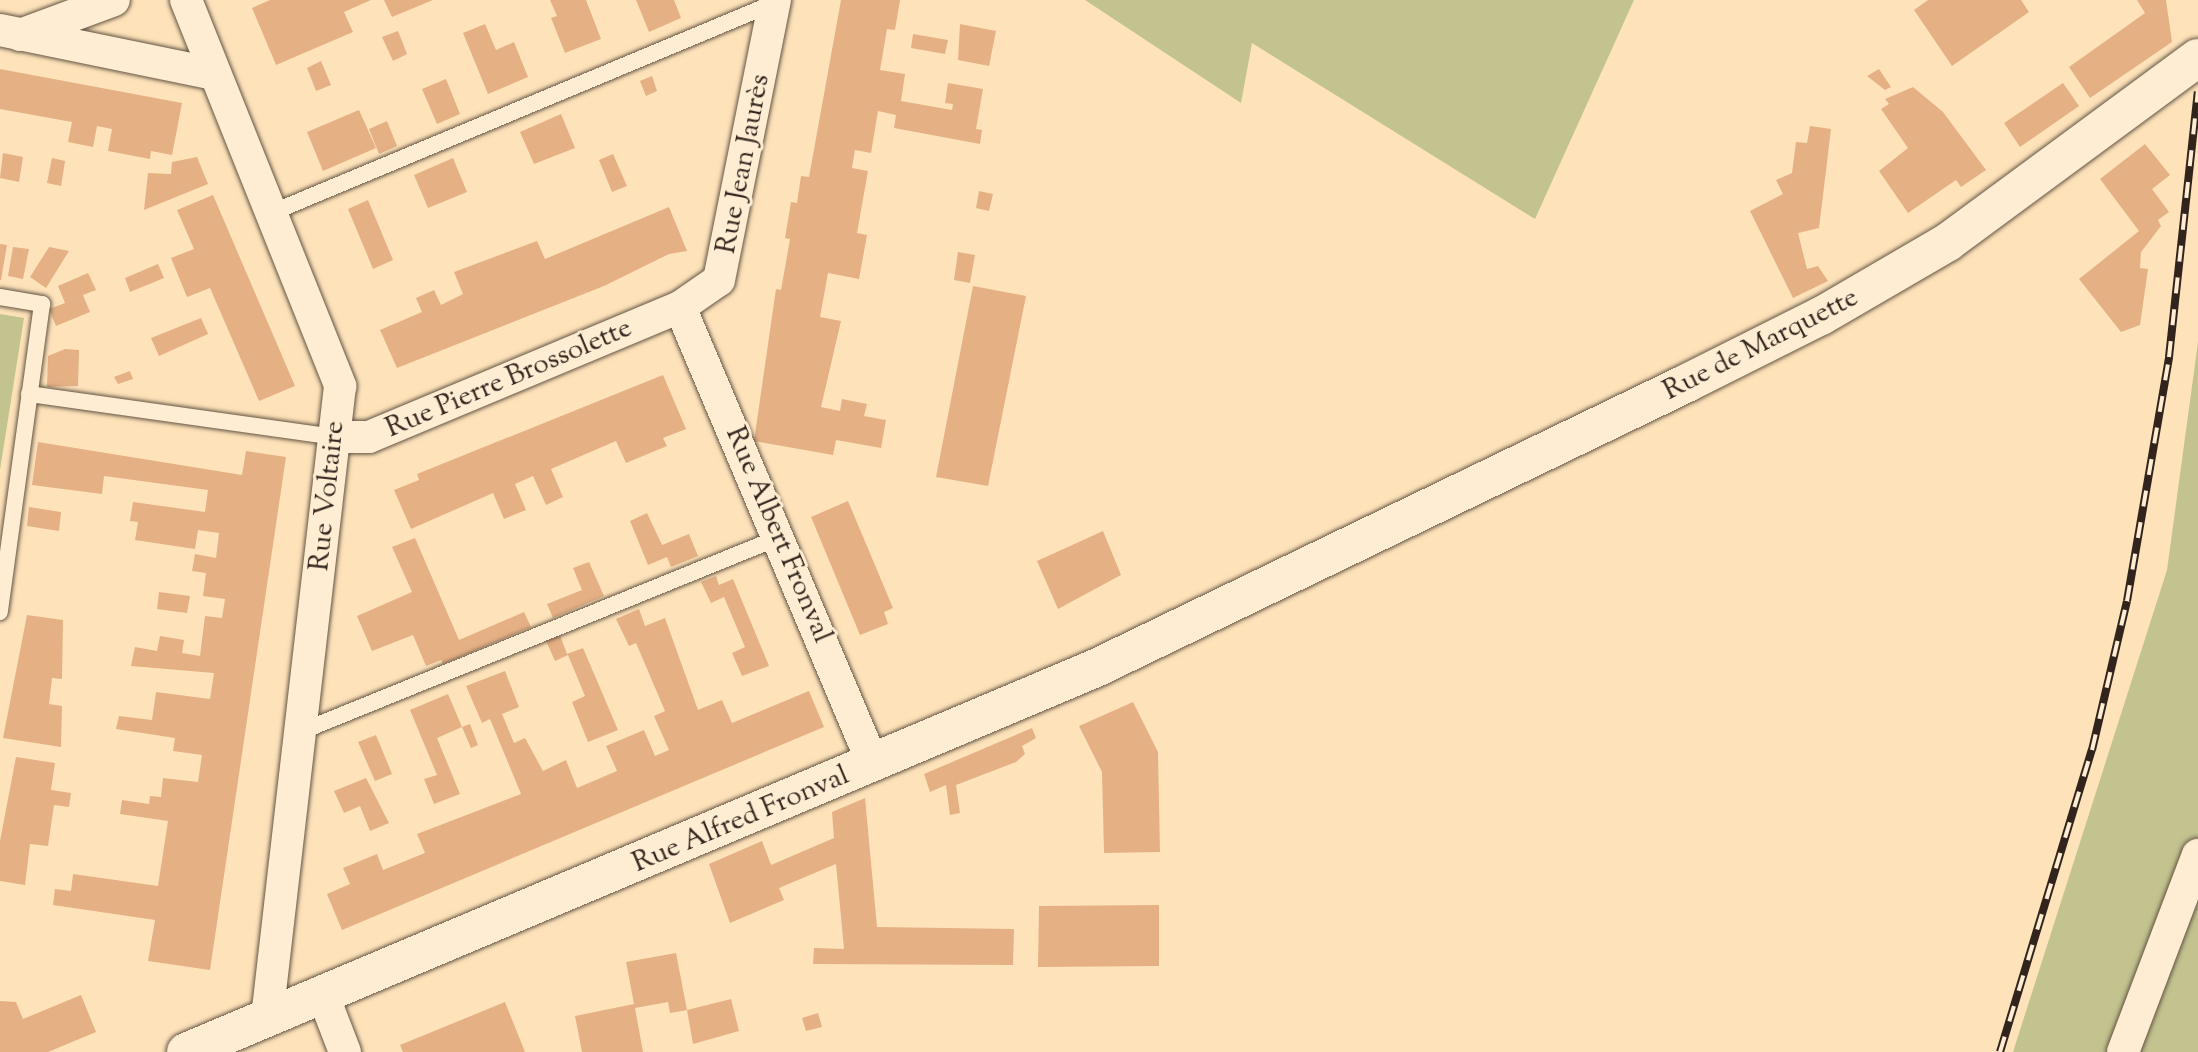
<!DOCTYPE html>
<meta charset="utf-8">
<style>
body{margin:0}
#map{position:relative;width:2198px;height:1052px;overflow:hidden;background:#fee3ba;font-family:"Sorts Mill Goudy",serif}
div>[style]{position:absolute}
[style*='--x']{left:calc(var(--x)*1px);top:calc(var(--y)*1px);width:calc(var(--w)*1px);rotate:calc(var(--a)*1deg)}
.green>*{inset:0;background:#c2c38f}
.building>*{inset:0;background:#e5b084}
.roads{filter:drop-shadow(0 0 2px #645444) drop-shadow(0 0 2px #645444)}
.service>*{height:16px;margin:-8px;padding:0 8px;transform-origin:8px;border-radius:8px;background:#feedd2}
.minor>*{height:32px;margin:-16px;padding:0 16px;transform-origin:16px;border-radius:16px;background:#feedd2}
.tertiary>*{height:38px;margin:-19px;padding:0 19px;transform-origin:19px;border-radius:19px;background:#feedd2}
.rail>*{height:8px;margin-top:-4px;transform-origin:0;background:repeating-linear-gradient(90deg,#feedd2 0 16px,#31241c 0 32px);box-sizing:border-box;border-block:2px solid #31241c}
span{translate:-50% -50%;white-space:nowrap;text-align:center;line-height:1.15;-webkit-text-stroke:6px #feedd2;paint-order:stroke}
.street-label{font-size:28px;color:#31241c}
</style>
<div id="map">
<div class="green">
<i style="clip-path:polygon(1085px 0,1634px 0,1535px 219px,1252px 43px,1241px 103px)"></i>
<i style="clip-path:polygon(0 314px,24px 318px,0 470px)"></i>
<i style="clip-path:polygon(2198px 342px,2198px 1052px,2013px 1052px,2167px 570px)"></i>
</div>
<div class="building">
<i style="clip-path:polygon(270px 0,371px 0,344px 12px,353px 32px,276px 65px,252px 8px)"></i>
<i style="clip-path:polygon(384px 0,433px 0,392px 17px)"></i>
<i style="clip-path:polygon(550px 0,586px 0,601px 39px,565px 53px,551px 18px,557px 16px)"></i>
<i style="clip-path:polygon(636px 0,674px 0,681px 18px,649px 32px)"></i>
<i style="clip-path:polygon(841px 0,900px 0,895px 30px,887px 29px,880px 70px,905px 74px,901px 101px,952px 110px,953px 104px,945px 103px,948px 83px,983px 89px,976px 129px,982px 130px,980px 144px,894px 128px,896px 115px,878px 111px,871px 153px,855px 150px,852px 168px,868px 171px,857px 233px,867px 235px,859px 279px,828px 273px,820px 317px,841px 321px,821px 407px,840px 411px,842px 399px,867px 404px,864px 416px,886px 420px,881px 448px,836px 440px,833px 455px,754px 441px,776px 289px,781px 290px,790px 239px,785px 238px,791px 202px,797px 203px,801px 176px,809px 177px)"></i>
<i style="clip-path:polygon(1928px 0,2021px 0,2029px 12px,1952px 66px,1914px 10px)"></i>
<i style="clip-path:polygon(2137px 0,2166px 0,2172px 42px,2090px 98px,2069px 67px,2145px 13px)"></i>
<i style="clip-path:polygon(485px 24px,496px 50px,514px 42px,528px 77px,488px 94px,463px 33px)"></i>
<i style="clip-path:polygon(960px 24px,996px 31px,989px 66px,958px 60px)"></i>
<i style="clip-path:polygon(398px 31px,407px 54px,393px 61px,382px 37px)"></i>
<i style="clip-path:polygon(913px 34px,948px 40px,945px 54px,911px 48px)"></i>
<i style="clip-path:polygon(321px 61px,331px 85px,316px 91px,307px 68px)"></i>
<i style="clip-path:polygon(0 69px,182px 103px,172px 155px,151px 151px,150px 159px,108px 151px,112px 129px,97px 126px,93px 147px,68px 142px,72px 122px,0 109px)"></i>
<i style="clip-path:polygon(1879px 69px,1891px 87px,1885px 90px,1867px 76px)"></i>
<i style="clip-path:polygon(652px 76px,657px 91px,646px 96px,640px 81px)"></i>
<i style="clip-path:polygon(446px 79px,460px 114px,437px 124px,422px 89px)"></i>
<i style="clip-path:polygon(2063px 83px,2079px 106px,2020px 147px,2004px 123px)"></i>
<i style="clip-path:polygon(1913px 87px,1943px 112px,1986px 170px,1961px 187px,1956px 180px,1908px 213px,1879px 171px,1908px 148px,1881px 109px,1889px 104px,1885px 99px)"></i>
<i style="clip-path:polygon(359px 110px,376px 148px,323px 171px,307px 132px)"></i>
<i style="clip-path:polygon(561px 114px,575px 148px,534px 164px,520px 132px)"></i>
<i style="clip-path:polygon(387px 121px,397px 146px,379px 154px,369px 129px)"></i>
<i style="clip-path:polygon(1810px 126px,1831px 129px,1819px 228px,1798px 233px,1807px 269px,1818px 266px,1828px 281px,1793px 298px,1750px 211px,1783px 194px,1776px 180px,1792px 173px,1796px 142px,1807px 143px)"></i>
<i style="clip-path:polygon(2145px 144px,2170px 175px,2152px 189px,2169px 212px,2158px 220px,2161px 226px,2141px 252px,2140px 268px,2148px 269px,2140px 325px,2121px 332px,2079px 279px,2139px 231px,2100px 179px)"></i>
<i style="clip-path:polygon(3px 153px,23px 157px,19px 182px,0 178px)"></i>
<i style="clip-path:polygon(613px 154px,627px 186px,612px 192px,599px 160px)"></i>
<i style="clip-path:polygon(197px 157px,208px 184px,144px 210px,148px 173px,171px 174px,172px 162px)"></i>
<i style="clip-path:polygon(52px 158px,65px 161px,61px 186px,47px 183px)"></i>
<i style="clip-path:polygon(453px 158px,467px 192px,428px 208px,414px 175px)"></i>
<i style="clip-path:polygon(979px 191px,993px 194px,989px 211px,976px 208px)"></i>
<i style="clip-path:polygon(213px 195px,295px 386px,259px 401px,210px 288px,187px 297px,171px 258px,194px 249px,177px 210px)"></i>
<i style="clip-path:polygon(368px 200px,393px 260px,373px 269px,348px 209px)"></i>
<i style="clip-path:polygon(669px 207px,687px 251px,669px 254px,604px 286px,397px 368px,380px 330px,422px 312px,416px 298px,434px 290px,441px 305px,463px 294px,454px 272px,537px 241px,545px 259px)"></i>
<i style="clip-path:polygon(0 244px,7px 245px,1px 280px,0 280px)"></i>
<i style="clip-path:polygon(13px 247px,29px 249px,23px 279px,8px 276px)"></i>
<i style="clip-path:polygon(49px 247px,69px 251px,46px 288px,30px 277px)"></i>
<i style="clip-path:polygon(958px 252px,975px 255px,970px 283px,954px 280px)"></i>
<i style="clip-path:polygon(158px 264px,164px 278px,130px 292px,125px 278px)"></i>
<i style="clip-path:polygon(88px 273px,96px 290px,83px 295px,90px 312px,56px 326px,49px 309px,65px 303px,58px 286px)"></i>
<i style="clip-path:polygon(973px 286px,1026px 296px,988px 486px,936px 477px)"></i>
<i style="clip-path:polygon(201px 318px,208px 334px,159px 356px,151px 338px)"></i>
<i style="clip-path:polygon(65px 349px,79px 350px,78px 386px,47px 387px,48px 356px)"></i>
<i style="clip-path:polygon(130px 371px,133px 379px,118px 384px,114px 377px)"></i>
<i style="clip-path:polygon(663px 375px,686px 429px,663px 438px,667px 446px,626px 463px,616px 441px,551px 469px,563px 497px,546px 505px,533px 476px,515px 484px,526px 510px,504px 519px,493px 493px,411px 529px,394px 490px,419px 480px,417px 474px)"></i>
<i style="clip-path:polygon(38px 442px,242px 475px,246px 451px,286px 457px,210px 970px,148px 961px,155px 920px,53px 905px,55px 889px,71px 891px,73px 874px,158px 886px,168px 821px,120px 814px,122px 800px,149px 804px,150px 796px,161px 797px,163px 778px,198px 782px,202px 755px,173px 751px,175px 738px,116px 729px,119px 716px,152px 720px,156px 692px,210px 699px,214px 673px,131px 666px,135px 647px,157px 651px,160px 636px,184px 640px,182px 653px,200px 656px,205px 616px,222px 618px,225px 599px,203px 596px,206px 573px,192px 571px,195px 554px,216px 558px,219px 533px,198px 530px,195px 549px,135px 540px,138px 522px,130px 521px,133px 502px,205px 512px,208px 490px,104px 476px,102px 494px,32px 485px)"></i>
<i style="clip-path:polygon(848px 501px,893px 608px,884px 612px,888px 624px,860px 635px,811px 517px)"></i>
<i style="clip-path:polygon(29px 507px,61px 512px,59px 531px,27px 526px)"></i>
<i style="clip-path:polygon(647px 513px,662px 545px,689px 534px,698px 556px,671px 567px,667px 557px,648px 565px,630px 521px)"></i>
<i style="clip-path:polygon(1103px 531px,1121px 575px,1058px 609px,1037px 561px)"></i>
<i style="clip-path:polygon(415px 538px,459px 640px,524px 612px,531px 627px,443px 664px,441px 660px,426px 666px,413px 635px,372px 651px,357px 616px,412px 592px,392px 547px)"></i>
<i style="clip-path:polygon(589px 562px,604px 596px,553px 618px,547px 604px,582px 590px,573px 568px)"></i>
<i style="clip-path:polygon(716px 576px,719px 585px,733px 579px,769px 666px,742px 676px,732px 653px,745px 647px,724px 597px,711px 603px,701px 582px)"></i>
<i style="clip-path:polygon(159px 592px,190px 596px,187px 613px,157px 609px)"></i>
<i style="clip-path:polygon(639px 609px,645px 626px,665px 618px,698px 710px,722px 700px,732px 723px,809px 691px,824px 727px,342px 930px,327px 894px,350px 884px,343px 868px,377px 854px,383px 870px,425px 853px,417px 834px,521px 794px,490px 719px,482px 723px,466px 686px,505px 671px,519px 707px,502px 714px,514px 743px,525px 738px,543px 771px,566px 760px,577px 788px,617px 771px,606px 746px,644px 730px,655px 756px,669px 750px,654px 716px,665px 711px,636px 643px,629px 646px,616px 619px)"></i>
<i style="clip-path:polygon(27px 615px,63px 620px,62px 679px,52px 678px,49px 704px,62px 706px,61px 747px,3px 738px)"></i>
<i style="clip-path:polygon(560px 635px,567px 654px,583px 648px,618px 730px,588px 742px,572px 702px,585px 696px,568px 655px,555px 661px,546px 641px)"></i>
<i style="clip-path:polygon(448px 694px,462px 727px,470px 724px,478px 745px,471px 748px,462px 727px,437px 738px,460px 794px,434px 804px,424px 779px,437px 775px,410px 710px)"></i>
<i style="clip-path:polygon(1133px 702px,1158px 752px,1160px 852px,1104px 853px,1102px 772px,1079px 726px)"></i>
<i style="clip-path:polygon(1032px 728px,1036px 738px,1022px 746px,1025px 754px,1016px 762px,956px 785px,960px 813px,950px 815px,946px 785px,930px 792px,924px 774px)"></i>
<i style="clip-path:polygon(376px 735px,392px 774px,375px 781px,358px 742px)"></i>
<i style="clip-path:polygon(16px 757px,55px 763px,51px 790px,71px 793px,69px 807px,54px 805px,48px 846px,30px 844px,25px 885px,0 881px,0 841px)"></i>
<i style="clip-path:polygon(366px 778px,389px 823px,370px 831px,360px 806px,344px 813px,334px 791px)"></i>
<i style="clip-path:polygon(865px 798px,877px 927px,1014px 929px,1013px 965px,813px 964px,814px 948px,844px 949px,836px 864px,779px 888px,784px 900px,730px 923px,709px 864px,762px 841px,771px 865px,834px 838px,832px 812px)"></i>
<i style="clip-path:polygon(1159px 905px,1159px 966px,1038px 967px,1039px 906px)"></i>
<i style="clip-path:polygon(676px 953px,687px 1010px,670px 1013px,668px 1002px,635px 1008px,643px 1052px,582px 1052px,575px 1016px,634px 1004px,626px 962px)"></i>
<i style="clip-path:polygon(81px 995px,96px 1032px,48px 1052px,0 1052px,0 1001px,16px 1002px,23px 1019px)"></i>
<i style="clip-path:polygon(731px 999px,739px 1031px,693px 1044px,687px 1010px)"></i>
<i style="clip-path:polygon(505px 1002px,525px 1052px,403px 1052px,400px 1045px)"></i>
<i style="clip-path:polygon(818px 1013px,822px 1027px,806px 1031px,802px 1018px)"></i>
</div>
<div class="roads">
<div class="service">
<i style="--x:271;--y:213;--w:545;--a:-22.66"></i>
<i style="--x:0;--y:297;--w:43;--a:9.5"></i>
<i style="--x:42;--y:304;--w:311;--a:97.8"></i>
<i style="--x:29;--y:394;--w:309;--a:8"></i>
<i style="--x:300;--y:732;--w:518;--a:-22.11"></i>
</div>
<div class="minor">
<i style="--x:186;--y:0;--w:416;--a:68.2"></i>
<i style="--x:340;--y:386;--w:636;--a:96.59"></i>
<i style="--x:0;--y:30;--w:219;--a:11.6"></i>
<i style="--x:20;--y:35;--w:100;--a:-20.4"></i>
<i style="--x:680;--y:307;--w:496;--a:67.1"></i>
<i style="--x:335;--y:437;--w:34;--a:0"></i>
<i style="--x:369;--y:437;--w:337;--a:-22.7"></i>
<i style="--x:680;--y:307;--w:47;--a:-34.7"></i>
<i style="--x:719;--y:280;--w:286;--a:-78.7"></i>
<i style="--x:323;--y:995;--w:61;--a:68.9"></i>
<i style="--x:2123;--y:1052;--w:211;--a:-69.2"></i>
</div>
<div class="tertiary">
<i style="--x:186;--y:1052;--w:988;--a:-22.88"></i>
<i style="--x:1096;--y:668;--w:656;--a:-25.74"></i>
<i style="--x:1687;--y:383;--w:150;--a:-26.6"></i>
<i style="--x:1821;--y:316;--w:147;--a:-30.2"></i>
<i style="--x:1948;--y:242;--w:310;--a:-36.4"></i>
</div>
</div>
<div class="rail">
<i style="--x:2000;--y:1052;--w:316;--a:-73.1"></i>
<i style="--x:2092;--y:750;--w:153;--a:-76.8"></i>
<i style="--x:2127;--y:601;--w:248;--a:-80.2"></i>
<i style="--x:2169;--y:357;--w:267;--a:-83.8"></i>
</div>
<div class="street-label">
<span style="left:744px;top:164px;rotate:-79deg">Rue Jean Jaurès</span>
<span style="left:1761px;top:345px;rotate:-27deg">Rue de Marquette</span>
<span style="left:509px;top:379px;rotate:-23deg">Rue Pierre Brossolette</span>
<span style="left:328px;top:496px;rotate:-84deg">Rue Voltaire</span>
<span style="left:778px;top:535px;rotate:67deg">Rue Albert Fronval</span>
<span style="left:741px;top:820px;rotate:-23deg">Rue Alfred Fronval</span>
</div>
</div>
